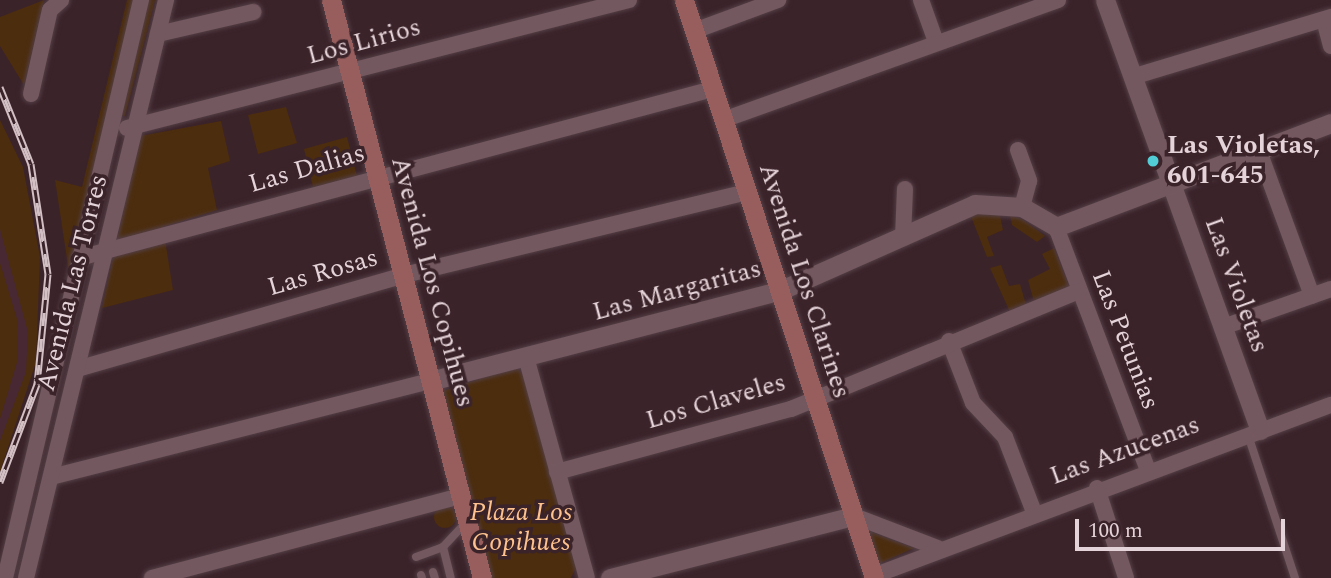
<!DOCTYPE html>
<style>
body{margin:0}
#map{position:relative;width:1331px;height:578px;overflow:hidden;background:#3b232a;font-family:Spectral,serif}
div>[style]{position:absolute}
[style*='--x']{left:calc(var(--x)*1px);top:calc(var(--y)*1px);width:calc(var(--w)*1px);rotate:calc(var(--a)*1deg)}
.built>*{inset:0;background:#482933}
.green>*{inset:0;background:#4c2d0e}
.round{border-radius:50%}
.roads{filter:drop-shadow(0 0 2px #544046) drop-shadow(0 0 2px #544046)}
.service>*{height:8px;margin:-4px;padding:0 4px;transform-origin:4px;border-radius:4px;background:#745860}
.minor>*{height:16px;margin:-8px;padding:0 8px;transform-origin:8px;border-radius:8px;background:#745860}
.tertiary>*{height:19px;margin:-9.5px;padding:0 9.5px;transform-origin:9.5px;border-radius:9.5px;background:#745860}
.secondary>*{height:19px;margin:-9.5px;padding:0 9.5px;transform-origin:9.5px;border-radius:9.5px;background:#985e5d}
.rail>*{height:7px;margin-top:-3.5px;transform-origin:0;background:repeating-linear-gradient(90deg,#3b232a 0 13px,#d2c0c5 0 26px);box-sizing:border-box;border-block:2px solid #d2c0c5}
.dots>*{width:19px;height:19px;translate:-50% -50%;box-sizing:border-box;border:4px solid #3b232a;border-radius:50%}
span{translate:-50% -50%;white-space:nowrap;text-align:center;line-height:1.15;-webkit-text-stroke:7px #3b232a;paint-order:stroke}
.street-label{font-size:26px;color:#e4d3d8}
.poi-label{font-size:26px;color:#e4d3d8;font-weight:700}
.left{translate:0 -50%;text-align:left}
.park-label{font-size:26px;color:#fec28e;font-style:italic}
.scale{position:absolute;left:1075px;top:519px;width:210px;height:32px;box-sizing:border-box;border:4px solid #e4d3d8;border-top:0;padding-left:9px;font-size:21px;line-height:24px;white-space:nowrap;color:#e4d3d8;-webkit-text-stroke:5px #3b232a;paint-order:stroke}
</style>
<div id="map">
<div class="built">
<i style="clip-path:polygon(0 132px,33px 354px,0 461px)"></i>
</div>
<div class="green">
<i style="clip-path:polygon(44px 0,24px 85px,0 46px,0 17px)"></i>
<i style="clip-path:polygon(127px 0,134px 0,69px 272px,55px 180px,82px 187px)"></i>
<i style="clip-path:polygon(144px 0,155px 0,125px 116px,120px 115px)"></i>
<i style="clip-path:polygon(286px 107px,297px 143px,258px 154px,248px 115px)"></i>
<i style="clip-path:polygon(0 120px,23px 167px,40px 257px,36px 362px,0 472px,0 441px,26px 372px,28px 332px,0 229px)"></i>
<i style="clip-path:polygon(221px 121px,230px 161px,208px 168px,217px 210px,163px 227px,173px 290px,102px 308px,140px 136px)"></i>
<i style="clip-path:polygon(347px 137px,357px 176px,313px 187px,304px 149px)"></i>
<i style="clip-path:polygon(999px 211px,1003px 230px,987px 237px,994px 256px,987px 257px,970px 214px)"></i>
<i style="clip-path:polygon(1010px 215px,1023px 220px,1045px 236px,1037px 242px,1012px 225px)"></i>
<i style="clip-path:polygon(1054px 248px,1070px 289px,1034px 302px,1028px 280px,1050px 269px,1042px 254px)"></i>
<i style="clip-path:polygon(0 263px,17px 319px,18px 359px,0 419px)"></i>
<i style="clip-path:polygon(1001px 265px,1009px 286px,1020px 284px,1026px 305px,1010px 312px,990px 268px)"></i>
<i style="clip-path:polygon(516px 367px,524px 376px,576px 567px,571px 578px,490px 578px,443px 391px)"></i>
<i class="round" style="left:434px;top:506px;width:22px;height:22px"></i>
<i style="clip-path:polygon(864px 529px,889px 539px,914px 548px,876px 565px)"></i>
</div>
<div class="roads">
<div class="service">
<i style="--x:1248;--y:435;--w:151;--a:71.8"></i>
<i style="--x:443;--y:547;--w:32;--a:76"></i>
<i style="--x:416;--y:557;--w:29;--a:-20"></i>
<i style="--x:443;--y:547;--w:33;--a:-47"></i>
<i style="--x:433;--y:572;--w:6;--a:72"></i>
<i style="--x:421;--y:575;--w:3;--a:72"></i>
</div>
<div class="minor">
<i style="--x:921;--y:0;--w:45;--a:70.3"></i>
<i style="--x:1324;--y:20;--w:27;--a:75"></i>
<i style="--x:694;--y:31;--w:90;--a:-20.3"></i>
<i style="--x:158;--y:34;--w:98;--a:-13"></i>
<i style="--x:1132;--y:77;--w:208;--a:-16.8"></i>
<i style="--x:31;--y:94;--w:86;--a:-77.3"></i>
<i style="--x:50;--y:10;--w:15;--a:-42"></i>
<i style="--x:723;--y:120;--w:356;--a:-19.7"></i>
<i style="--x:127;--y:128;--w:518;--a:-14.3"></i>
<i style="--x:1018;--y:150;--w:33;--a:70"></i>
<i style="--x:1029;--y:181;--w:27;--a:105"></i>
<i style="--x:1259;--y:151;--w:154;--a:69.9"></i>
<i style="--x:1056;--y:227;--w:261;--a:69.3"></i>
<i style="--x:903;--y:238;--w:49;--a:-87.7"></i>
<i style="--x:79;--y:258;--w:656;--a:-14.93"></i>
<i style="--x:1223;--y:327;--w:114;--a:-19.4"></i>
<i style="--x:949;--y:341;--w:66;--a:68.8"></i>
<i style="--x:973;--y:403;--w:47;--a:46.7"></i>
<i style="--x:1005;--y:437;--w:80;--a:68.9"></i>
<i style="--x:526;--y:357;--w:229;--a:74.6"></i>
<i style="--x:77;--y:369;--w:340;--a:-16"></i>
<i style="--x:404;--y:275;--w:353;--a:-13.6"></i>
<i style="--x:557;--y:472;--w:242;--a:-15.1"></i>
<i style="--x:791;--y:409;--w:311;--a:-22.3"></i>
<i style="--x:51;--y:477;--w:391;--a:-14.2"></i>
<i style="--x:1097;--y:488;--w:95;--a:72.1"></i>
<i style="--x:854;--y:516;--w:90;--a:20.9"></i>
<i style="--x:873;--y:576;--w:489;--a:-20.5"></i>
<i style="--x:5;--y:578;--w:594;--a:-76.76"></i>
<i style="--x:26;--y:578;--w:595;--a:-76.38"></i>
<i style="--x:152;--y:578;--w:320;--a:-14.9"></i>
</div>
<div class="tertiary">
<i style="--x:1105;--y:0;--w:457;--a:70.2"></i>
<i style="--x:430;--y:381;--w:360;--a:-14.5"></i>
<i style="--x:779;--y:291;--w:214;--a:-23.9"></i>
<i style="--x:975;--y:204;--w:47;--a:3.7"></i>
<i style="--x:1022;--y:207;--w:39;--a:30"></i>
<i style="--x:1056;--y:227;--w:294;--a:-20.7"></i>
<i style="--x:610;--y:578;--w:252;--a:-14.3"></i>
</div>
<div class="secondary">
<i style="--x:331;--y:0;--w:597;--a:75.36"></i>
<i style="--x:684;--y:0;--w:608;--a:71.8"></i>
</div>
</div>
<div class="rail">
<i style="--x:0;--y:87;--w:83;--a:68.1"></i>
<i style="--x:31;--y:164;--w:111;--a:81.2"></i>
<i style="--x:48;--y:274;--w:111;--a:95.7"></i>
<i style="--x:37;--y:384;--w:105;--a:110.7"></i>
</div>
<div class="dots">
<i style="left:1153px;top:161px;background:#52ccd5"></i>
</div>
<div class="street-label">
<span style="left:364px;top:42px;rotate:-15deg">Los Lirios</span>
<span style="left:307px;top:169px;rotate:-16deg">Las Dalias</span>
<span style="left:323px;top:273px;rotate:-16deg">Las Rosas</span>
<span style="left:804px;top:281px;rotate:72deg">Avenida Los Clarines</span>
<span style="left:432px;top:282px;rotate:75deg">Avenida Los Copihues</span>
<span style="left:73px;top:283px;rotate:-76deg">Avenida Las Torres</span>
<span style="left:1236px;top:285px;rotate:70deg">Las Violetas</span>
<span style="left:677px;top:291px;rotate:-15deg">Las Margaritas</span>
<span style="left:1125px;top:340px;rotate:69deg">Las Petunias</span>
<span style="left:716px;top:402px;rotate:-16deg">Los Claveles</span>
<span style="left:1125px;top:451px;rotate:-20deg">Las Azucenas</span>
</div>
<div class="poi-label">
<span class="left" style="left:1167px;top:161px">Las Violetas,<br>601-645</span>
</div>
<div class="park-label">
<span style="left:521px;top:528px">Plaza Los<br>Copihues</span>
</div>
<div class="scale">100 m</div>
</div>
